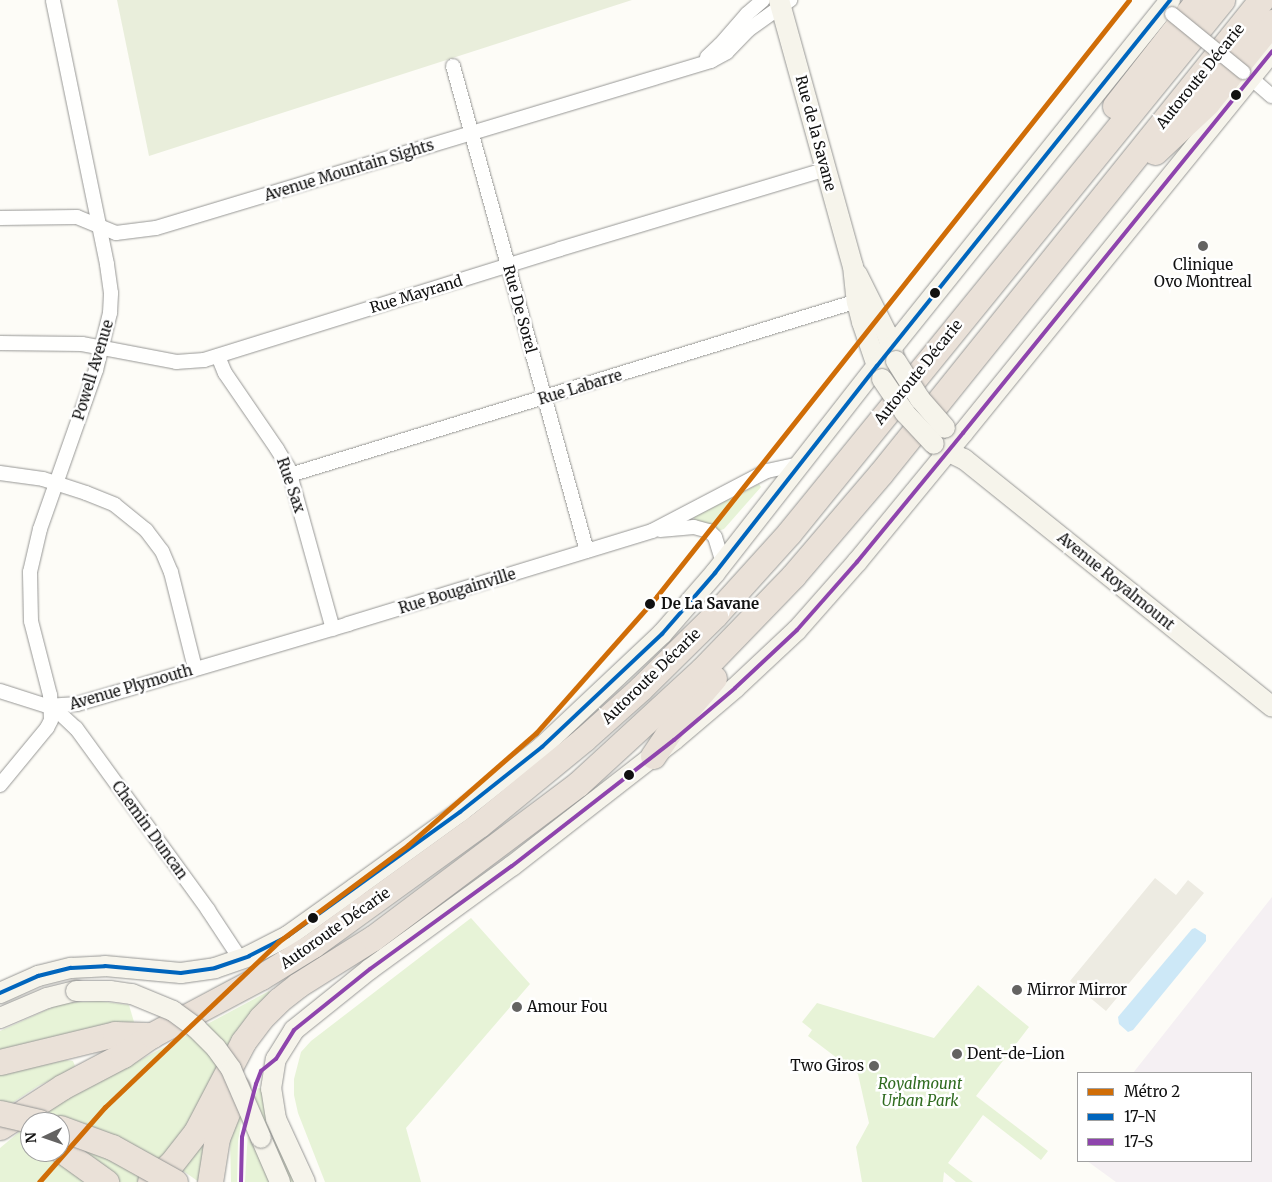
<!DOCTYPE html>
<meta charset="utf-8">
<style>
body{margin:0}
#map{position:relative;width:1272px;height:1182px;overflow:hidden;background:#fdfcf7;font-family:Merriweather,serif}
div>[style]{position:absolute}
[style*='--x']{left:calc(var(--x)*1px);top:calc(var(--y)*1px);width:calc(var(--w)*1px);rotate:calc(var(--a)*1deg)}
.industrial>*{inset:0;background:#f5f0f3}
.green>*{inset:0;background:#e7f3d7}
.cemetery>*{inset:0;background:#e9eedb}
.plaza>*{inset:0;background:#edebe2}
.water>*{inset:0;background:#cde8f7}
.roads{filter:drop-shadow(0 0 1px #979795) drop-shadow(0 0 1px #979795)}
.street>*{height:14px;margin:-7px;padding:0 7px;transform-origin:7px;border-radius:7px;background:#fffffe}
.secondary>*{height:20px;margin:-10px;padding:0 10px;transform-origin:10px;border-radius:10px;background:#f6f4eb}
.highway>*{height:25px;margin:-12.5px;padding:0 12.5px;transform-origin:12.5px;border-radius:12.5px;background:#eae1d8}
.bridges{filter:drop-shadow(0 0 1px #979795) drop-shadow(0 0 1px #979795)}
.street-bridge>*{height:14px;margin:-7px;padding:0 7px;transform-origin:7px;border-radius:7px;background:#fffffe}
.secondary-bridge>*{height:20px;margin:-10px;padding:0 10px;transform-origin:10px;border-radius:10px;background:#f6f4eb}
.highway-bridge>*{height:25px;margin:-12.5px;padding:0 12.5px;transform-origin:12.5px;border-radius:12.5px;background:#eae1d8}
.bus-1>*{height:4px;margin:-2px;padding:0 2px;transform-origin:2px;border-radius:2px;background:#0065bd}
.bus-2>*{height:4px;margin:-2px;padding:0 2px;transform-origin:2px;border-radius:2px;background:#8e44ad}
.metro-1>*{height:5px;margin:-2.5px;padding:0 2.5px;transform-origin:2.5px;border-radius:2.5px;background:#d06d07}
.dots>*{width:14px;height:14px;translate:-50% -50%;box-sizing:border-box;border:2px solid #fff;border-radius:50%}
span{translate:-50% -50%;white-space:nowrap;text-align:center;line-height:1.15;-webkit-text-stroke:5px #fff;paint-order:stroke}
.street-label{font-size:15px;color:#111}
.poi-label{font-size:15px;color:#111}
.left{translate:0 -50%;text-align:left}
.right{translate:-100% -50%;text-align:right}
.stop-label{font-size:15px;color:#111;font-weight:700}
.park-label{font-size:15px;color:#2f6b1f;font-style:italic}
.legend{position:absolute;left:1077px;top:1072px;width:175px;height:90px;box-sizing:border-box;background:#fff;border:1px solid #a0a0a0;margin:0;padding:6px 9px;list-style:none;font-size:15px;color:#111}
.legend li{display:flex;align-items:center;gap:10px;height:25px}
.legend b{width:25px;border:1px solid #a0a0a0}
.north{position:absolute;left:20px;top:1112px;width:50px;height:50px;box-sizing:border-box;background:#fff;border:1px solid #a0a0a0;border-radius:50%;rotate:267deg;font-size:14px;font-weight:700;line-height:20px;text-align:center;color:#111}
.north::after{content:'';display:block;margin:auto;width:18px;height:22px;background:#646362;clip-path:polygon(50% 0,100% 100%,50% 72%,0 100%)}
</style>
<div id="map">
<div class="industrial">
<i style="clip-path:polygon(1272px 897px,1272px 1182px,1116px 1182px,1087px 1161px,1251px 1161px,1251px 1073px,1133px 1073px)"></i>
</div>
<div class="green">
<i style="clip-path:polygon(759px 484px,761px 487px,724px 529px,718px 531px,708px 523px,694px 520px,694px 517px)"></i>
<i style="clip-path:polygon(471px 918px,530px 984px,406px 1128px,421px 1182px,325px 1182px,298px 1113px,294px 1095px,294px 1079px,301px 1052px,311px 1041px)"></i>
<i style="clip-path:polygon(978px 985px,1029px 1027px,976px 1096px,1048px 1151px,1041px 1160px,983px 1115px,948px 1163px,973px 1182px,956px 1182px,944px 1172px,943px 1182px,862px 1182px,856px 1147px,869px 1123px,858px 1074px,808px 1036px,812px 1030px,802px 1022px,817px 1003px,934px 1038px)"></i>
<i style="clip-path:polygon(269px 991px,273px 996px,164px 1162px,137px 1182px,0 1182px,0 1148px,30px 1123px,30px 1152px,60px 1152px,60px 1122px,31px 1122px,54px 1106px)"></i>
<i style="clip-path:polygon(99px 1001px,129px 1005px,134px 1022px,0 1054px,0 1031px,62px 1003px)"></i>
<i style="clip-path:polygon(66px 1060px,73px 1061px,75px 1066px,70px 1071px,38px 1086px,0 1111px,0 1074px)"></i>
<i style="clip-path:polygon(258px 1088px,263px 1089px,296px 1182px,290px 1182px,254px 1100px)"></i>
<i style="clip-path:polygon(238px 1109px,242px 1118px,238px 1141px,237px 1182px,231px 1182px,230px 1138px)"></i>
<i style="clip-path:polygon(207px 1130px,199px 1182px,179px 1168px)"></i>
<i style="clip-path:polygon(248px 1131px,270px 1182px,245px 1182px)"></i>
</div>
<div class="cemetery">
<i style="clip-path:polygon(117px 0,632px 0,149px 156px)"></i>
</div>
<div class="plaza">
<i style="clip-path:polygon(1155px 878px,1176px 895px,1188px 880px,1204px 893px,1106px 1011px,1070px 981px)"></i>
</div>
<div class="water">
<i style="clip-path:polygon(1195px 928px,1206px 935px,1206px 941px,1133px 1030px,1128px 1032px,1119px 1024px,1118px 1017px,1192px 929px)"></i>
</div>
<div class="roads">
<div class="street">
<i style="--x:707;--y:57;--w:18;--a:-43"></i>
<i style="--x:720;--y:45;--w:41;--a:-48.9"></i>
<i style="--x:747;--y:14;--w:21;--a:-41"></i>
<i style="--x:453;--y:66;--w:503;--a:74.56"></i>
<i style="--x:1244;--y:72;--w:37;--a:41"></i>
<i style="--x:0;--y:218;--w:77;--a:-0.7"></i>
<i style="--x:77;--y:217;--w:42;--a:22.3"></i>
<i style="--x:116;--y:233;--w:40;--a:-7.1"></i>
<i style="--x:156;--y:228;--w:580;--a:-16.75"></i>
<i style="--x:711;--y:61;--w:18;--a:-29"></i>
<i style="--x:727;--y:52;--w:30;--a:-46"></i>
<i style="--x:748;--y:30;--w:52;--a:-35.5"></i>
<i style="--x:0;--y:343;--w:82;--a:0.7"></i>
<i style="--x:82;--y:344;--w:96;--a:10.8"></i>
<i style="--x:176;--y:362;--w:28;--a:-4"></i>
<i style="--x:204;--y:360;--w:373;--a:-17.3"></i>
<i style="--x:560;--y:249;--w:278;--a:-16.7"></i>
<i style="--x:218;--y:356;--w:18;--a:68"></i>
<i style="--x:225;--y:373;--w:92;--a:55.6"></i>
<i style="--x:277;--y:449;--w:21;--a:59"></i>
<i style="--x:288;--y:467;--w:168;--a:74.5"></i>
<i style="--x:0;--y:473;--w:43;--a:7.9"></i>
<i style="--x:43;--y:479;--w:45;--a:18"></i>
<i style="--x:86;--y:493;--w:31;--a:22"></i>
<i style="--x:115;--y:505;--w:40;--a:39"></i>
<i style="--x:146;--y:530;--w:26;--a:53"></i>
<i style="--x:162;--y:551;--w:23;--a:67"></i>
<i style="--x:171;--y:572;--w:99;--a:76"></i>
<i style="--x:290;--y:475;--w:600;--a:-17.05"></i>
<i style="--x:660;--y:530;--w:34;--a:-5"></i>
<i style="--x:694;--y:527;--w:16;--a:15"></i>
<i style="--x:709;--y:531;--w:8;--a:45"></i>
<i style="--x:715;--y:537;--w:27;--a:73"></i>
<i style="--x:0;--y:691;--w:49;--a:17.7"></i>
<i style="--x:47;--y:706;--w:30;--a:-4"></i>
<i style="--x:77;--y:704;--w:283;--a:-16.4"></i>
<i style="--x:348;--y:624;--w:318;--a:-17"></i>
<i style="--x:652;--y:531;--w:130;--a:-27.6"></i>
<i style="--x:767;--y:471;--w:34;--a:-12"></i>
<i style="--x:52;--y:706;--w:33;--a:43"></i>
<i style="--x:76;--y:728;--w:225;--a:54"></i>
<i style="--x:208;--y:910;--w:60;--a:56.6"></i>
<i style="--x:0;--y:785;--w:74;--a:-50.5"></i>
<i style="--x:47;--y:728;--w:9;--a:-63"></i>
<i style="--x:51;--y:720;--w:25;--a:-92"></i>
<i style="--x:50;--y:695;--w:76;--a:-104.4"></i>
<i style="--x:31;--y:621;--w:49;--a:-91.2"></i>
<i style="--x:30;--y:572;--w:44;--a:-76.9"></i>
<i style="--x:40;--y:529;--w:169;--a:-70.6"></i>
<i style="--x:96;--y:370;--w:59;--a:-76.2"></i>
<i style="--x:110;--y:313;--w:20;--a:-87"></i>
<i style="--x:111;--y:293;--w:29;--a:-98"></i>
<i style="--x:107;--y:264;--w:269;--a:-101.6"></i>
</div>
<div class="secondary">
<i style="--x:779;--y:0;--w:276;--a:74.5"></i>
<i style="--x:853;--y:266;--w:36;--a:84"></i>
<i style="--x:857;--y:302;--w:21;--a:76"></i>
<i style="--x:862;--y:322;--w:56;--a:71.2"></i>
<i style="--x:857;--y:274;--w:67;--a:63.4"></i>
<i style="--x:887;--y:334;--w:24;--a:73"></i>
<i style="--x:937;--y:446;--w:30;--a:26"></i>
<i style="--x:964;--y:459;--w:395;--a:38.8"></i>
<i style="--x:0;--y:993;--w:42;--a:-24.1"></i>
<i style="--x:38;--y:976;--w:34;--a:-14"></i>
<i style="--x:71;--y:968;--w:34;--a:-3"></i>
<i style="--x:105;--y:966;--w:76;--a:5.3"></i>
<i style="--x:181;--y:973;--w:34;--a:-8"></i>
<i style="--x:215;--y:968;--w:36;--a:-19"></i>
<i style="--x:249;--y:956;--w:44;--a:-27.1"></i>
<i style="--x:288;--y:936;--w:82;--a:-35.6"></i>
<i style="--x:355;--y:888;--w:130;--a:-35.9"></i>
<i style="--x:460;--y:812;--w:105;--a:-38.4"></i>
<i style="--x:542;--y:747;--w:165;--a:-43.3"></i>
<i style="--x:662;--y:634;--w:81;--a:-49"></i>
<i style="--x:715;--y:573;--w:263;--a:-52"></i>
<i style="--x:877;--y:366;--w:469;--a:-51.3"></i>
<i style="--x:0;--y:1018;--w:51;--a:-23.1"></i>
<i style="--x:47;--y:998;--w:30;--a:-14"></i>
<i style="--x:261;--y:1138;--w:48;--a:66.6"></i>
<i style="--x:305;--y:1182;--w:69;--a:-114.7"></i>
<i style="--x:276;--y:1119;--w:30;--a:-99"></i>
<i style="--x:271;--y:1089;--w:30;--a:-81"></i>
<i style="--x:276;--y:1059;--w:34;--a:-58"></i>
<i style="--x:294;--y:1030;--w:97;--a:-38.8"></i>
<i style="--x:370;--y:969;--w:175;--a:-36"></i>
<i style="--x:512;--y:866;--w:205;--a:-37.9"></i>
<i style="--x:674;--y:740;--w:80;--a:-40.4"></i>
<i style="--x:735;--y:688;--w:85;--a:-43.1"></i>
<i style="--x:797;--y:630;--w:91;--a:-48.6"></i>
<i style="--x:857;--y:562;--w:167;--a:-50.6"></i>
<i style="--x:963;--y:433;--w:491;--a:-51"></i>
</div>
<div class="highway">
<i style="--x:1115;--y:106;--w:135;--a:-51.9"></i>
<i style="--x:1155;--y:152;--w:71;--a:-43.3"></i>
<i style="--x:1207;--y:103;--w:104;--a:-51.3"></i>
<i style="--x:653;--y:756;--w:41;--a:-55.9"></i>
<i style="--x:676;--y:722;--w:58;--a:-49.2"></i>
<i style="--x:0;--y:1062;--w:118;--a:-13.7"></i>
<i style="--x:115;--y:1034;--w:37;--a:2"></i>
<i style="--x:0;--y:1127;--w:74;--a:-32.8"></i>
<i style="--x:62;--y:1087;--w:69;--a:-27.7"></i>
<i style="--x:123;--y:1055;--w:35;--a:-35"></i>
<i style="--x:152;--y:1035;--w:123;--a:-28"></i>
<i style="--x:261;--y:977;--w:61;--a:-31.6"></i>
<i style="--x:313;--y:945;--w:205;--a:-35.9"></i>
<i style="--x:479;--y:825;--w:136;--a:-39.3"></i>
<i style="--x:584;--y:739;--w:76;--a:-41.8"></i>
<i style="--x:641;--y:688;--w:104;--a:-44.6"></i>
<i style="--x:715;--y:615;--w:110;--a:-47.9"></i>
<i style="--x:789;--y:533;--w:687;--a:-50.91"></i>
<i style="--x:60;--y:1149;--w:57;--a:35.7"></i>
<i style="--x:150;--y:1182;--w:28;--a:-41"></i>
<i style="--x:171;--y:1164;--w:41;--a:-52"></i>
<i style="--x:196;--y:1132;--w:102;--a:-62.4"></i>
<i style="--x:243;--y:1042;--w:30;--a:-53"></i>
<i style="--x:261;--y:1018;--w:25;--a:-45"></i>
<i style="--x:279;--y:1000;--w:24;--a:-38"></i>
<i style="--x:298;--y:985;--w:89;--a:-32.1"></i>
<i style="--x:373;--y:938;--w:256;--a:-36.9"></i>
<i style="--x:578;--y:784;--w:168;--a:-42.6"></i>
<i style="--x:702;--y:670;--w:131;--a:-45.9"></i>
<i style="--x:793;--y:576;--w:135;--a:-49.5"></i>
<i style="--x:881;--y:473;--w:607;--a:-51.22"></i>
<i style="--x:210;--y:1182;--w:45;--a:-81"></i>
<i style="--x:217;--y:1138;--w:54;--a:-68.2"></i>
</div>
</div>
<div class="bridges">
<div class="street-bridge">
<i style="--x:1172;--y:14;--w:92;--a:39.2"></i>
</div>
<div class="secondary-bridge">
<i style="--x:896;--y:361;--w:45;--a:57.7"></i>
<i style="--x:920;--y:399;--w:38;--a:49"></i>
<i style="--x:882;--y:379;--w:41;--a:55.9"></i>
<i style="--x:905;--y:413;--w:42;--a:46.9"></i>
<i style="--x:76;--y:991;--w:34;--a:0"></i>
<i style="--x:110;--y:991;--w:22;--a:8"></i>
<i style="--x:132;--y:994;--w:44;--a:22.5"></i>
<i style="--x:173;--y:1011;--w:29;--a:36"></i>
<i style="--x:196;--y:1028;--w:28;--a:45"></i>
<i style="--x:216;--y:1048;--w:26;--a:54"></i>
<i style="--x:231;--y:1069;--w:75;--a:66.5"></i>
</div>
<div class="highway-bridge">
<i style="--x:0;--y:1113;--w:40;--a:13"></i>
<i style="--x:60;--y:1128;--w:55;--a:20.1"></i>
<i style="--x:112;--y:1147;--w:72;--a:29.1"></i>
</div>
</div>
<div class="bus-1">
<i style="--x:0;--y:993;--w:42;--a:-24.1"></i>
<i style="--x:38;--y:976;--w:34;--a:-14"></i>
<i style="--x:71;--y:968;--w:34;--a:-3"></i>
<i style="--x:105;--y:966;--w:76;--a:5.3"></i>
<i style="--x:181;--y:973;--w:34;--a:-8"></i>
<i style="--x:215;--y:968;--w:36;--a:-19"></i>
<i style="--x:249;--y:956;--w:44;--a:-27.1"></i>
<i style="--x:288;--y:936;--w:212;--a:-35.8"></i>
<i style="--x:460;--y:812;--w:105;--a:-38.4"></i>
<i style="--x:542;--y:747;--w:165;--a:-43.3"></i>
<i style="--x:662;--y:634;--w:81;--a:-49"></i>
<i style="--x:715;--y:573;--w:263;--a:-52"></i>
<i style="--x:877;--y:366;--w:469;--a:-51.3"></i>
</div>
<div class="bus-2">
<i style="--x:241;--y:1182;--w:45;--a:-88.7"></i>
<i style="--x:242;--y:1137;--w:55;--a:-75.2"></i>
<i style="--x:256;--y:1084;--w:14;--a:-69"></i>
<i style="--x:261;--y:1071;--w:19;--a:-39"></i>
<i style="--x:276;--y:1059;--w:34;--a:-58"></i>
<i style="--x:294;--y:1030;--w:97;--a:-38.8"></i>
<i style="--x:370;--y:969;--w:175;--a:-36"></i>
<i style="--x:512;--y:866;--w:205;--a:-37.9"></i>
<i style="--x:674;--y:740;--w:80;--a:-40.4"></i>
<i style="--x:735;--y:688;--w:85;--a:-43.1"></i>
<i style="--x:797;--y:630;--w:91;--a:-48.6"></i>
<i style="--x:857;--y:562;--w:167;--a:-50.6"></i>
<i style="--x:963;--y:433;--w:491;--a:-51"></i>
</div>
<div class="metro-1">
<i style="--x:39;--y:1182;--w:100;--a:-48.7"></i>
<i style="--x:105;--y:1107;--w:239;--a:-43.6"></i>
<i style="--x:278;--y:942;--w:162;--a:-36.7"></i>
<i style="--x:408;--y:845;--w:170;--a:-41.2"></i>
<i style="--x:536;--y:733;--w:183;--a:-48.5"></i>
<i style="--x:657;--y:596;--w:760;--a:-51.62"></i>
</div>
<div class="dots">
<i style="left:1236px;top:95px;background:#111"></i>
<i style="left:1203px;top:246px;background:#646362"></i>
<i style="left:935px;top:293px;background:#111"></i>
<i style="left:650px;top:604px;background:#111"></i>
<i style="left:629px;top:775px;background:#111"></i>
<i style="left:313px;top:918px;background:#111"></i>
<i style="left:1017px;top:990px;background:#646362"></i>
<i style="left:517px;top:1007px;background:#646362"></i>
<i style="left:957px;top:1054px;background:#646362"></i>
<i style="left:874px;top:1066px;background:#646362"></i>
</div>
<div class="street-label">
<span style="left:1200px;top:76px;rotate:-51deg">Autoroute Décarie</span>
<span style="left:816px;top:133px;rotate:75deg">Rue de la Savane</span>
<span style="left:349px;top:170px;rotate:-17deg">Avenue Mountain Sights</span>
<span style="left:416px;top:294px;rotate:-17deg">Rue Mayrand</span>
<span style="left:520px;top:309px;rotate:75deg">Rue De Sorel</span>
<span style="left:93px;top:370px;rotate:-73deg">Powell Avenue</span>
<span style="left:918px;top:372px;rotate:-51deg">Autoroute Décarie</span>
<span style="left:580px;top:387px;rotate:-17deg">Rue Labarre</span>
<span style="left:291px;top:485px;rotate:71deg">Rue Sax</span>
<span style="left:1116px;top:581px;rotate:39deg">Avenue Royalmount</span>
<span style="left:457px;top:591px;rotate:-17deg">Rue Bougainville</span>
<span style="left:651px;top:676px;rotate:-44deg">Autoroute Décarie</span>
<span style="left:131px;top:687px;rotate:-16deg">Avenue Plymouth</span>
<span style="left:150px;top:830px;rotate:54deg">Chemin Duncan</span>
<span style="left:335px;top:928px;rotate:-35deg">Autoroute Décarie</span>
</div>
<div class="poi-label">
<span style="left:1203px;top:273px">Clinique<br>Ovo Montreal</span>
<span class="left" style="left:1027px;top:990px">Mirror Mirror</span>
<span class="left" style="left:527px;top:1007px">Amour Fou</span>
<span class="left" style="left:967px;top:1054px">Dent-de-Lion</span>
<span class="right" style="left:864px;top:1066px">Two Giros</span>
</div>
<div class="stop-label">
<span class="left" style="left:661px;top:604px">De La Savane</span>
</div>
<div class="park-label">
<span style="left:920px;top:1092px">Royalmount<br>Urban Park</span>
</div>
<ul class="legend">
<li><b style="height:6px;background:#d06d07"></b>Métro 2</li>
<li><b style="height:6px;background:#0065bd"></b>17-N</li>
<li><b style="height:6px;background:#8e44ad"></b>17-S</li>
</ul>
<div class="north">N</div>
</div>
